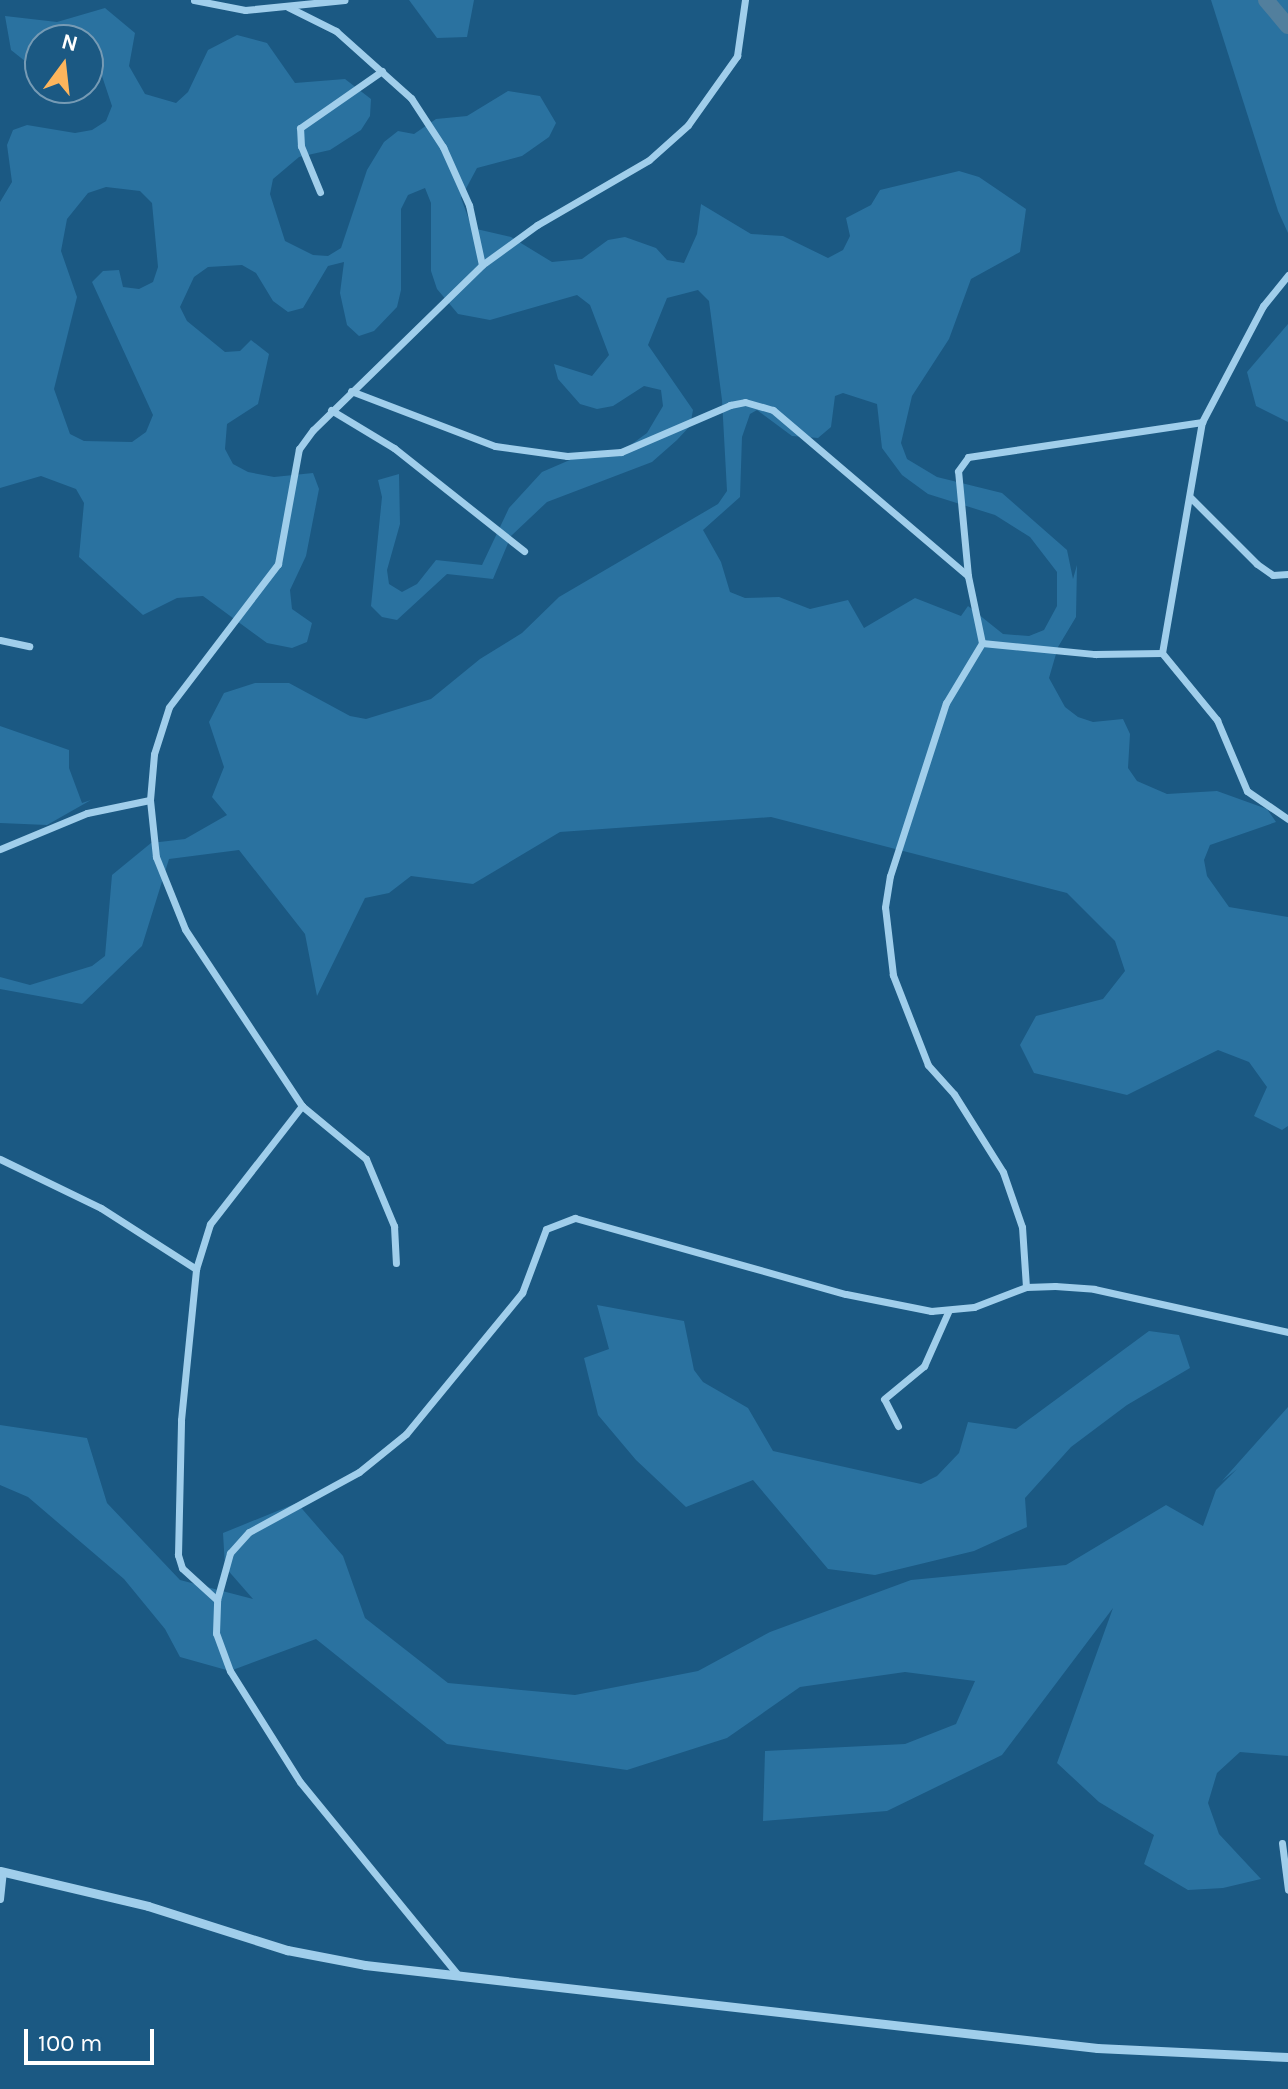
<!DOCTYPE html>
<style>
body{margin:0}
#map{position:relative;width:1288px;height:2089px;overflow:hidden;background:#1b5983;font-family:Karla,sans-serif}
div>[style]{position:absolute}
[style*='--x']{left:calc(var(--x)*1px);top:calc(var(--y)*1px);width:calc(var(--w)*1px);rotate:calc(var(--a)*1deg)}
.green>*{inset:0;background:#2a72a0}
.river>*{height:16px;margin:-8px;padding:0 8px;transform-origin:8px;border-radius:8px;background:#527f9d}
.minor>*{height:7px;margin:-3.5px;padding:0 3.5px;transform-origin:3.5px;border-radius:3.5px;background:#a0ceeb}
.tertiary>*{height:9px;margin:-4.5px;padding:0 4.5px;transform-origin:4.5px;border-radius:4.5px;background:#a0ceeb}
span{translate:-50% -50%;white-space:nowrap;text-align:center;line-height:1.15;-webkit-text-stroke:6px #1b5983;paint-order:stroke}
.north{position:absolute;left:24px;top:24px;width:80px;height:80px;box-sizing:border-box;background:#1b5983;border:2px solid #769bb5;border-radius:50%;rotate:15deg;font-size:22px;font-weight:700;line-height:32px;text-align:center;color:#fff}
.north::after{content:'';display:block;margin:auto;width:28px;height:36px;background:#fdb55c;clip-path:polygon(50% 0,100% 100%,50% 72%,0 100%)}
.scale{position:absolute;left:24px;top:2029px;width:130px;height:36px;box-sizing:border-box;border:4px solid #fff;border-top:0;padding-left:10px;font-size:24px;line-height:28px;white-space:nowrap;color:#fff;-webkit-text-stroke:6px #1b5983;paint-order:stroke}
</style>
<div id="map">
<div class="green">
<i style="clip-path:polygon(409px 0,474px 0,467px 37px,437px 38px)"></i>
<i style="clip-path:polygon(1211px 0,1288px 0,1288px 233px,1278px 211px)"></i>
<i style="clip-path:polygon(evenodd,105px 8px,135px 33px,129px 66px,145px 94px,176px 103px,188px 92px,208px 50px,237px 35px,267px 43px,295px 83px,345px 79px,371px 99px,370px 116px,361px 130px,330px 150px,299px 157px,273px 179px,270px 194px,285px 241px,313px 255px,328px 256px,341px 248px,367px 170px,384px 142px,398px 131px,414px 134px,436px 119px,467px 116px,508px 91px,540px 96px,556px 123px,549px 137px,522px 156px,477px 168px,461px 198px,472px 228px,511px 237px,552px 262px,582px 259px,608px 240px,625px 237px,656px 248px,667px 260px,684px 263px,697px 234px,701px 204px,751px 234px,783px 236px,828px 258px,843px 250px,850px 236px,846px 218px,871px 205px,880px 190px,959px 171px,979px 177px,1026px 209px,1020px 252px,971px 279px,949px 339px,912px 396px,901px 443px,907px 459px,937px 477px,1002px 493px,1067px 550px,1073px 579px,1077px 565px,1076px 617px,1058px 647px,1049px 678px,1065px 707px,1078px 717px,1093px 722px,1123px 719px,1130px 734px,1128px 768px,1137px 781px,1167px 794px,1217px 791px,1267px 809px,1276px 822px,1210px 845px,1204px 860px,1207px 876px,1229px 907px,1288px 917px,1288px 1126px,1282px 1130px,1254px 1116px,1267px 1087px,1249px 1062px,1218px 1050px,1127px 1095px,1034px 1073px,1020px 1045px,1036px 1016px,1103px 999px,1125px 971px,1115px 941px,1067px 893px,771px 817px,560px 832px,473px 884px,411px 876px,389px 893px,365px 898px,317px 996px,305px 934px,239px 850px,169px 859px,142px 946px,82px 1004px,0 989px,0 977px,30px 985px,92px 966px,105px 956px,112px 875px,151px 843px,185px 839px,227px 815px,212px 797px,224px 767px,209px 722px,224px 693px,255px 683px,289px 683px,350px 716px,366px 719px,431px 699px,480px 659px,522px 633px,559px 597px,718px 504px,727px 491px,722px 400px,709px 301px,698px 290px,667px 298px,648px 345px,693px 410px,690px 426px,677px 440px,652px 462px,547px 502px,511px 536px,493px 579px,447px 574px,397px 620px,382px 617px,371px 606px,382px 497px,378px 480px,399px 474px,400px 524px,387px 570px,389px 584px,402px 592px,417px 584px,436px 560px,482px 565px,509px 508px,542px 472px,579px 456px,621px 452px,647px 433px,663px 406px,661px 390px,644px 386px,613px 406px,597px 409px,580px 404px,558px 379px,554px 364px,592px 376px,609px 355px,590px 305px,577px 295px,490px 320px,458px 314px,437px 289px,431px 271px,431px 203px,425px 188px,408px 195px,401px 209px,401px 290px,397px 307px,374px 331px,359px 336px,347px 325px,340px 293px,344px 262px,328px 266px,303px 308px,288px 312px,273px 301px,256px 273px,242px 265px,208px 267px,194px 277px,180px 307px,187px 321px,225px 352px,240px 351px,251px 340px,269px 354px,258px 404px,227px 424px,225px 449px,233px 464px,248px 472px,274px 477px,313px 473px,319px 489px,306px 556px,290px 590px,292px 609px,312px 623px,307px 642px,292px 648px,267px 643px,203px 596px,177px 598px,143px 615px,79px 557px,84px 503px,76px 489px,41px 476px,0 488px,0 202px,12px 182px,7px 145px,13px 130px,27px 125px,75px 133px,92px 130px,106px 121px,112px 106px,100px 70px,88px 64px,88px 40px,40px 40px,40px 73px,11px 50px,5px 16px,57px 22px,105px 8px,106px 187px,140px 191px,152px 203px,158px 267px,153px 282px,139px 289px,123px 287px,119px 270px,103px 271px,92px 282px,153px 415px,146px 432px,132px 442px,84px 441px,70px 434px,54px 389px,77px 297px,61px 251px,67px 219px,88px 193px,106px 187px,105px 8px,843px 393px,877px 404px,882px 448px,902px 475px,928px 494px,995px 515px,1030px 537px,1057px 572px,1057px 606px,1044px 630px,1029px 636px,1003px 634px,968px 606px,961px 616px,915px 598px,864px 628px,848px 600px,810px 609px,779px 597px,745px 598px,730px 592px,721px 562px,703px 530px,740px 497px,742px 437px,750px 414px,757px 410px,792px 436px,818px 438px,831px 427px,835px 396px,843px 393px)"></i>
<i style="clip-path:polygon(1288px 324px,1288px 422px,1256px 406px,1247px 372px)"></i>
<i style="clip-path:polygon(0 726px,69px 750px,69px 768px,82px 803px,91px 800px,47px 825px,0 823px)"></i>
<i style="clip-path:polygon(597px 1305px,684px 1321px,694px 1370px,703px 1382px,748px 1408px,773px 1451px,921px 1484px,937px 1476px,959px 1453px,968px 1422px,1016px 1429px,1149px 1331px,1179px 1335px,1190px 1368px,1127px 1405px,1071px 1447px,1025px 1498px,1027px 1527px,974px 1551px,875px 1575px,828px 1569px,753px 1480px,686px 1507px,636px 1460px,598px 1415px,584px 1358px,609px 1349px)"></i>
<i style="clip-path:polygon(1288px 1407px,1288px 1756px,1240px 1752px,1217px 1773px,1208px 1803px,1219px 1834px,1261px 1879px,1223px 1888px,1188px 1890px,1144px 1864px,1154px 1835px,1099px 1802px,1057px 1763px,1113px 1608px,1002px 1755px,887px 1811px,763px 1821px,765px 1751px,905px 1744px,956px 1724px,975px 1681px,905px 1672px,800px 1687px,727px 1738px,627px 1770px,447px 1744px,316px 1639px,230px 1671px,180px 1657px,165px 1629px,124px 1579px,28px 1497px,0 1485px,0 1425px,87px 1438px,107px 1503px,180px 1580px,253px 1599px,225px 1567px,223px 1533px,297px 1503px,343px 1556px,365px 1618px,448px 1683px,575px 1695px,698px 1671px,770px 1632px,911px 1580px,1066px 1565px,1166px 1505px,1203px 1526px,1216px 1490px,1237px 1469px,1222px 1481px)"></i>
</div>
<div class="river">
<i style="--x:1266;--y:0;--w:34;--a:50"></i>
</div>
<div class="minor">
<i style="--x:194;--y:0;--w:52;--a:11.1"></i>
<i style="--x:245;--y:10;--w:100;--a:-5.8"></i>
<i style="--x:288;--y:7;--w:54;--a:26.6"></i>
<i style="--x:336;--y:31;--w:101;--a:41.8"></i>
<i style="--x:411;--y:98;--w:59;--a:56.9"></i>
<i style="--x:443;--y:147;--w:64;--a:65.9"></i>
<i style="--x:469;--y:205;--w:61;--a:77.8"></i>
<i style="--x:320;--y:192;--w:50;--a:-112.4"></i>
<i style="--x:301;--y:146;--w:18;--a:-93"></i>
<i style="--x:300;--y:128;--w:100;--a:-34.8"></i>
<i style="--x:351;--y:391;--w:154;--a:20.9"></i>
<i style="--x:495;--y:446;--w:73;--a:7.9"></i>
<i style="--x:567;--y:456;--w:54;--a:-4.2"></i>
<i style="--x:621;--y:452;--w:119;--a:-23.3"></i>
<i style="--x:730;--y:405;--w:15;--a:-11"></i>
<i style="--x:745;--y:402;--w:29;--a:16"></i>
<i style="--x:773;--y:410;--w:256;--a:40.4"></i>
<i style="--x:968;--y:576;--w:68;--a:78.2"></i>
<i style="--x:331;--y:410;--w:74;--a:31.1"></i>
<i style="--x:394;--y:448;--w:166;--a:38.4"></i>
<i style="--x:1191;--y:498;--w:93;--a:45"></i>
<i style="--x:1257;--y:564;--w:19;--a:35"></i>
<i style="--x:1273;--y:575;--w:15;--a:-4"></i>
<i style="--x:968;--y:576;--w:105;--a:-95.4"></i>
<i style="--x:958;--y:471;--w:17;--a:-54"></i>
<i style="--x:968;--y:457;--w:237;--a:-8.5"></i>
<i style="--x:0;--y:640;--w:30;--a:12"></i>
<i style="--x:1162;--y:653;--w:87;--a:50.6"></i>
<i style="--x:1217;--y:720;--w:77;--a:67.1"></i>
<i style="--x:1247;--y:791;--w:50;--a:34.3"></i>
<i style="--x:0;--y:849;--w:94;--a:-22.5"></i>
<i style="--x:87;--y:813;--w:64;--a:-11.7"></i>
<i style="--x:302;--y:1106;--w:83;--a:39.6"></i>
<i style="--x:366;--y:1159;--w:73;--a:67.3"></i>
<i style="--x:394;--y:1226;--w:37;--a:87"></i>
<i style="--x:0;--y:1159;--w:112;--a:25.9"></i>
<i style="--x:101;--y:1208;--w:113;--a:32.7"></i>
<i style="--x:1026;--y:1287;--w:60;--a:-93.8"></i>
<i style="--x:1022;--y:1227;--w:58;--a:-109.1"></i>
<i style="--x:1003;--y:1172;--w:92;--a:-122.1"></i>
<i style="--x:954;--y:1094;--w:39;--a:-132"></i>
<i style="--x:928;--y:1065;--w:97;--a:-111.3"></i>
<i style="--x:893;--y:975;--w:68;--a:-96.7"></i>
<i style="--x:885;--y:907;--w:31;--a:-81"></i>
<i style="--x:890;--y:876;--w:182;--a:-72.1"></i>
<i style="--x:946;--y:703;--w:70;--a:-59"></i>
<i style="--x:982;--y:643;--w:114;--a:5.6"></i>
<i style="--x:1095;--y:654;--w:67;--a:-0.9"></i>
<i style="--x:1162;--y:653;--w:234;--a:-80.2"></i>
<i style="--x:1202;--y:422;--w:131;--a:-62.3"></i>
<i style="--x:1263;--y:306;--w:40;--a:-51"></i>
<i style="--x:898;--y:1426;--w:30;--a:-117"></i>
<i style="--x:884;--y:1399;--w:52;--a:-39.5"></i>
<i style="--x:924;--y:1366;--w:59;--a:-66"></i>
<i style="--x:217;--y:1600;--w:47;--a:-137.6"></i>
<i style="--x:182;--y:1568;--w:14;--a:-107"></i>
<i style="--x:178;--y:1555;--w:135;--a:-88.7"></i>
<i style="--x:181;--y:1420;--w:152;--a:-84.3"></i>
<i style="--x:196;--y:1269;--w:47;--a:-72.7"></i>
<i style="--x:210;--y:1224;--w:150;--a:-52.1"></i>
<i style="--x:302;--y:1106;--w:212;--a:-123.5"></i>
<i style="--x:185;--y:929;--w:78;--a:-111.9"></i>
<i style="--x:156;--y:857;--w:57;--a:-96"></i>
<i style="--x:150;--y:800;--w:46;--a:-85"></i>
<i style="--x:154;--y:754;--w:49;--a:-72.3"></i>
<i style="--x:169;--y:707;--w:180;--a:-52.7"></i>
<i style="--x:278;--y:564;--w:117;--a:-79.7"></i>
<i style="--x:299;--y:449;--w:24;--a:-54"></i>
<i style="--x:313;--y:430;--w:236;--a:-44.3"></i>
<i style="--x:482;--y:265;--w:68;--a:-36"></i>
<i style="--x:537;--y:225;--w:129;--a:-30.1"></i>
<i style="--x:649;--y:160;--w:52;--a:-41.9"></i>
<i style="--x:688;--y:125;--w:85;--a:-54.6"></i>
<i style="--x:737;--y:56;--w:57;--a:-81.9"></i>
<i style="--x:1282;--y:1843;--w:47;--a:82.7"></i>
<i style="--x:0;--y:1899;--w:28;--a:-84"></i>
<i style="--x:458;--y:1975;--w:249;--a:-129.3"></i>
<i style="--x:300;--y:1782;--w:131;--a:-122.2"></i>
<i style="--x:230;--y:1671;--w:40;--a:-110.2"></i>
<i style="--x:216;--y:1633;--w:33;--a:-88"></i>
<i style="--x:217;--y:1600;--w:49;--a:-74.5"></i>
<i style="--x:230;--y:1553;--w:28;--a:-48"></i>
<i style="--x:249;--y:1532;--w:125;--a:-28.6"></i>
<i style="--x:359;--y:1472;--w:60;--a:-39"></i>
<i style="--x:406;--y:1434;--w:183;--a:-50.6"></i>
<i style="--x:522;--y:1293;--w:68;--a:-69.4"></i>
<i style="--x:546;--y:1229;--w:31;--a:-21"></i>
<i style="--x:575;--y:1218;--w:281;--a:15.7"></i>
<i style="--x:846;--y:1294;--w:87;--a:11.3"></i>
<i style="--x:931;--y:1311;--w:43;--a:-5.3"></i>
<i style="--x:974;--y:1307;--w:56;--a:-21"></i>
<i style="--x:1026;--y:1287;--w:29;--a:-2"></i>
<i style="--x:1055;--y:1286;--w:39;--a:4"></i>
<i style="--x:1094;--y:1289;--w:199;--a:12.5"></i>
</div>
<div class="tertiary">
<i style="--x:0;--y:1871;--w:152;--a:13.3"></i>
<i style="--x:148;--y:1906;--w:146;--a:17.6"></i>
<i style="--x:287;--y:1950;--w:79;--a:10.9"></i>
<i style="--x:365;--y:1965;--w:737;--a:6.47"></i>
<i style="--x:1097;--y:2048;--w:191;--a:2.7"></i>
</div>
<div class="north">N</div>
<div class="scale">100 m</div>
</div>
